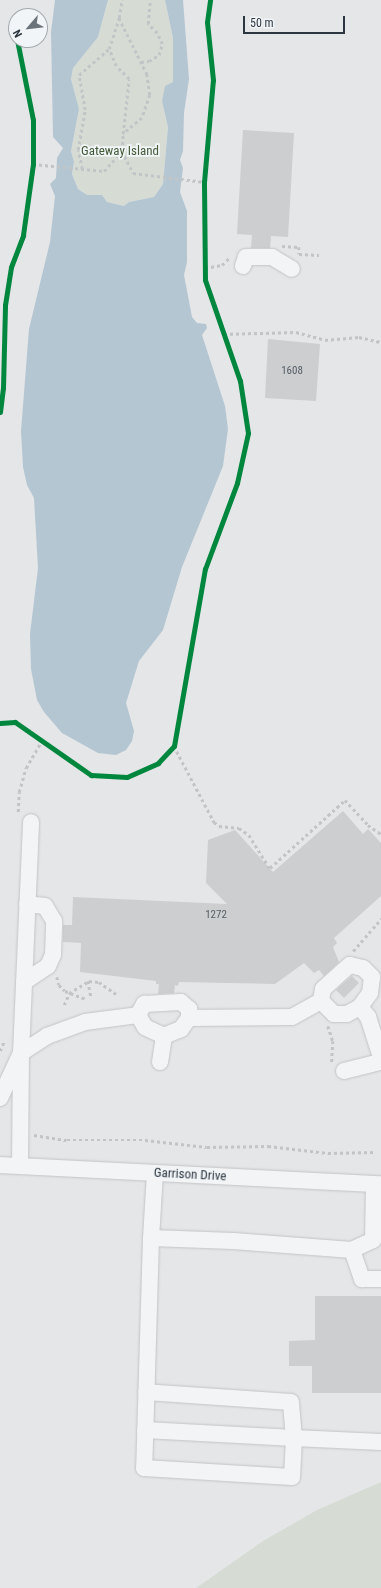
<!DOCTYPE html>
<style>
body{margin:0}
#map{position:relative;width:381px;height:1588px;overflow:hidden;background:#e4e6e8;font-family:"Roboto Condensed",sans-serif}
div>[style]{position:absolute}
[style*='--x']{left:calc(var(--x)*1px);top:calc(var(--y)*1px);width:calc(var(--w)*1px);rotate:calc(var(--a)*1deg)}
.green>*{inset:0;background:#d6dcd4}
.water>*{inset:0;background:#b4c6d2}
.building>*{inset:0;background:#ccced0}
.path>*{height:2.5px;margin-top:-1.25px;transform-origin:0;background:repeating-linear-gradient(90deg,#c2c5c7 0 3px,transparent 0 6px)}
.roads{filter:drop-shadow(0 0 1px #c2c4c6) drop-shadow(0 0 1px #c2c4c6)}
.minor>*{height:16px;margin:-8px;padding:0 8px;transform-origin:8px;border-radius:8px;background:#f3f4f5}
.cycleway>*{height:5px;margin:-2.5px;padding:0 2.5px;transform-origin:2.5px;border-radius:2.5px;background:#00873e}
span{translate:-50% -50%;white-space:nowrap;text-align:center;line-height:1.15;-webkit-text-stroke:3.5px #f2f5f7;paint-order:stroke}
.number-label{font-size:11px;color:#545d66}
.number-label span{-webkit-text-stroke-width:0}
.park-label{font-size:13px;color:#455c39}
.street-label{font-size:13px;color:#2b3641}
.north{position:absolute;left:8px;top:8px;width:40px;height:40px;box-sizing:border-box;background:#f2f5f7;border:1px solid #a2a9ae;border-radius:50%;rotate:242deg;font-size:11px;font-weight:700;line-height:16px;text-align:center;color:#2b3641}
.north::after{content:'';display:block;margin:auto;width:14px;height:18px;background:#6c747b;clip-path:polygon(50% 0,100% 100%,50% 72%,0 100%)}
.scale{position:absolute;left:243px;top:16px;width:102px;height:18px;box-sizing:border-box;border:2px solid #2b3641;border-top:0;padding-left:5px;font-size:12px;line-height:14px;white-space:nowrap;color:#2b3641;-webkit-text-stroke:3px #f2f5f7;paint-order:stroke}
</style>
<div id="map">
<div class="green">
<i style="clip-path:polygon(108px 0,165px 0,173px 38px,173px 82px,162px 101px,168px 127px,163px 184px,154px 197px,129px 202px,124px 206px,107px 202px,102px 195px,87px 195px,78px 189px,72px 174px,74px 162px,71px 151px,79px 109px,71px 79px,73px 68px,98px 37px)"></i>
<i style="clip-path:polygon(381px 1482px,381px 1588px,196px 1588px,263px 1541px,317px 1510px)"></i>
</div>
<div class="water">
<i style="clip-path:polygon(55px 0,108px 0,98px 37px,73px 68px,71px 79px,79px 109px,71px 151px,74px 162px,72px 174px,78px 189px,87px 195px,102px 195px,107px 202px,124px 206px,129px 202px,154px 197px,163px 184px,168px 127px,162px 101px,165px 86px,173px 82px,173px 38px,165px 0,183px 0,189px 79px,184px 113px,183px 151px,180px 160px,183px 168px,180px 192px,187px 211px,187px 262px,184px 275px,192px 317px,197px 323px,206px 324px,207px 328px,202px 335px,225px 406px,228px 429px,223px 466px,182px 567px,163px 630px,139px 661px,126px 703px,134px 731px,132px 741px,126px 750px,116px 755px,98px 753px,62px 733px,44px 712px,37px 700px,31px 669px,30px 634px,38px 568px,34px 498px,27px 485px,23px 467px,21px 431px,29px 329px,50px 242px,55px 196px,50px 184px,56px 178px,57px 158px,63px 148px,53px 137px,51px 32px)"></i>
</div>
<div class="building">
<i style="clip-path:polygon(243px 130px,294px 133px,288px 237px,271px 236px,270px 248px,251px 248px,252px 235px,237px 234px)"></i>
<i style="clip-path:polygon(268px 339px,320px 344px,316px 401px,265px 398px)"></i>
<i style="clip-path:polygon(343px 811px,363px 834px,368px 829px,381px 843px,381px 896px,334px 938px,337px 943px,333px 947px,339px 962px,324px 976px,319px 970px,314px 973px,304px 963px,275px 984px,179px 982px,178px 986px,175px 985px,174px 993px,158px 994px,159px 984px,156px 984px,156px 981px,80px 972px,81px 943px,63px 942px,63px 925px,72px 925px,73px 897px,227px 904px,206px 883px,208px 840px,235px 830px,273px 872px)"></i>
<i style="clip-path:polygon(352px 976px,359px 983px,344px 998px,336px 990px)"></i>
<i style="clip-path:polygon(315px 1296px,381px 1296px,381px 1393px,312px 1393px,312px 1366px,289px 1366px,289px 1341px,315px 1340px)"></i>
</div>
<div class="path">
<i style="--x:119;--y:18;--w:18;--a:-81"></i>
<i style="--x:141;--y:62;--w:8;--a:-7"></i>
<i style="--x:149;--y:61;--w:12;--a:-31"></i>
<i style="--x:159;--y:55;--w:11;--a:-75"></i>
<i style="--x:162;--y:44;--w:12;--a:-114"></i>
<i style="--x:157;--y:33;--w:13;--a:-135"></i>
<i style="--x:148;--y:24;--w:24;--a:-85"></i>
<i style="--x:122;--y:151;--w:25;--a:63"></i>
<i style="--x:133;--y:173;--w:72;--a:7.2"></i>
<i style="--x:33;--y:164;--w:71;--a:5.6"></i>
<i style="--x:104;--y:171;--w:27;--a:-48"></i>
<i style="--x:122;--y:151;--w:17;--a:-87"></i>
<i style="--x:123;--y:134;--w:55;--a:-83.8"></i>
<i style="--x:129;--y:79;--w:18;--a:-135"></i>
<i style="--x:116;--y:66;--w:18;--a:-112"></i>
<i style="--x:109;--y:49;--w:33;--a:-72"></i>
<i style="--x:119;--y:18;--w:63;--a:63.4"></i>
<i style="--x:147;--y:74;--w:21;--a:82"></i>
<i style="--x:150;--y:95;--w:24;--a:109"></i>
<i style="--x:142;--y:118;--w:25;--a:140"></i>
<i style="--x:82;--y:169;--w:19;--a:-102"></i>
<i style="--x:78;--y:150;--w:41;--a:-80.1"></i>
<i style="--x:85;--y:110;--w:36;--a:-100"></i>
<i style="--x:79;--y:75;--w:40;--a:-41"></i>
<i style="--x:282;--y:246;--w:17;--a:3"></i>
<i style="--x:299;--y:247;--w:7;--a:90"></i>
<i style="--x:299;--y:254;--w:20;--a:3"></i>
<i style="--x:205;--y:268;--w:17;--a:-10"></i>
<i style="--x:222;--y:265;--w:10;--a:-45"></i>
<i style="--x:224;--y:334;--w:72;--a:-1.6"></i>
<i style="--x:296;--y:332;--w:30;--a:15"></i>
<i style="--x:325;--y:340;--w:34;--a:-5"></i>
<i style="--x:359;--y:337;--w:23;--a:13"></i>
<i style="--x:174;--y:746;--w:86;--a:62.2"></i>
<i style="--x:214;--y:822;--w:6;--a:39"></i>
<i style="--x:219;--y:826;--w:20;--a:6"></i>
<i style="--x:239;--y:828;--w:12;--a:35"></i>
<i style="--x:249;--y:835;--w:39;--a:58"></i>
<i style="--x:270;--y:868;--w:101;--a:-42.2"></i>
<i style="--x:345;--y:800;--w:34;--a:47"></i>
<i style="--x:368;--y:825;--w:16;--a:35"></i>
<i style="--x:18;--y:812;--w:20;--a:-87"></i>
<i style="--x:19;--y:792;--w:25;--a:-74"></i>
<i style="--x:26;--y:768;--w:32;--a:-60"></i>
<i style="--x:353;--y:951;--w:43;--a:-48.8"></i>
<i style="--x:57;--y:977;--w:8;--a:76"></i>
<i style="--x:59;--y:985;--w:8;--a:45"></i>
<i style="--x:65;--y:991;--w:22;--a:21"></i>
<i style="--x:88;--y:981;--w:16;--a:79"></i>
<i style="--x:64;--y:1005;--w:13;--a:-67"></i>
<i style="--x:69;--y:993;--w:23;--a:-31"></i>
<i style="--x:89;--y:981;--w:10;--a:6"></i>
<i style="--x:99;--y:982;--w:21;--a:35"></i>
<i style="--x:328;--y:1026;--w:16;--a:72"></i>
<i style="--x:333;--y:1041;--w:21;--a:93"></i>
<i style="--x:0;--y:1051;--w:11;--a:-68"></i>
<i style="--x:34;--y:1135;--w:33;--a:9"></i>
<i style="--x:67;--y:1140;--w:78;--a:0"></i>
<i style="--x:145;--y:1140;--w:62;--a:6.4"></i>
<i style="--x:207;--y:1147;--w:61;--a:-0.9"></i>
<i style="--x:268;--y:1146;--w:60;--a:6.7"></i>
<i style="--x:328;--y:1153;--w:48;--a:-1.2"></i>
</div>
<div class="roads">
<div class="minor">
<i style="--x:243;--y:266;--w:9;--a:-72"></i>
<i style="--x:246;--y:257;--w:26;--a:0"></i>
<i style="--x:272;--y:257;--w:23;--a:31"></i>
<i style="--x:24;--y:982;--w:29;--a:-34"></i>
<i style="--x:48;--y:966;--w:12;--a:-66"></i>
<i style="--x:53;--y:955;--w:34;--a:-88"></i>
<i style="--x:54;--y:921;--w:17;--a:-121"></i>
<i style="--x:45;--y:906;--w:18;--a:-174"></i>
<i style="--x:360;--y:1007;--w:13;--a:51"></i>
<i style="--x:368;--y:1017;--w:42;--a:72"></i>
<i style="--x:189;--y:1018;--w:103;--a:-0.6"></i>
<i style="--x:292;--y:1017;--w:33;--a:-29"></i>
<i style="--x:321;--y:1001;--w:12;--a:-81"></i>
<i style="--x:323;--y:989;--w:36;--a:-42"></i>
<i style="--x:350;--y:965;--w:13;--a:13"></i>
<i style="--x:363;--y:968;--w:13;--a:45"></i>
<i style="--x:372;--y:977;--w:16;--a:97"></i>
<i style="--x:370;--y:993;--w:17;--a:126"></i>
<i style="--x:360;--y:1007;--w:15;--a:152"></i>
<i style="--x:347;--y:1014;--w:13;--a:180"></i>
<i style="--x:334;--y:1014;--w:18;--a:-135"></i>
<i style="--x:160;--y:1062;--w:26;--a:-81"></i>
<i style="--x:344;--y:1071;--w:38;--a:-14"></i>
<i style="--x:0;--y:1098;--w:50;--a:-65"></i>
<i style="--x:21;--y:1053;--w:31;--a:-33"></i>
<i style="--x:47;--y:1036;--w:40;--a:-20.2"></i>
<i style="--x:85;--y:1022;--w:53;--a:-7.5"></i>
<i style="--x:138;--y:1015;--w:13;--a:-61"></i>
<i style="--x:144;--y:1004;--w:37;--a:-3"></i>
<i style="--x:181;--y:1002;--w:11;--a:41"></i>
<i style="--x:189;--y:1009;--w:9;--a:90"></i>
<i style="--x:189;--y:1018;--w:14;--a:126"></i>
<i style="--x:181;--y:1029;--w:18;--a:158"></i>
<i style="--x:164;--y:1036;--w:21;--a:-155"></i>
<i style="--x:145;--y:1027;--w:14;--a:-120"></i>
<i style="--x:0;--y:1165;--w:381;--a:2.9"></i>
<i style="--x:20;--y:1166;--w:113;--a:-89.5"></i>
<i style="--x:21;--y:1053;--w:231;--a:-87.5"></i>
<i style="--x:374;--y:1184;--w:56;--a:91"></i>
<i style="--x:373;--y:1240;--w:23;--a:155"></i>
<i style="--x:352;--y:1250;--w:119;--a:-175.7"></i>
<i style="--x:233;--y:1241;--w:82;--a:-177.9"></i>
<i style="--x:151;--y:1238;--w:230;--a:91.7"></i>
<i style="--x:144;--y:1468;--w:148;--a:3.5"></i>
<i style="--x:292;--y:1477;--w:39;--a:-87"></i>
<i style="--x:294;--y:1438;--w:87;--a:2.6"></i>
<i style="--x:151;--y:1238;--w:65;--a:-86.5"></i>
<i style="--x:352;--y:1250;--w:31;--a:71"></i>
<i style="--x:362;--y:1279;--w:19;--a:0"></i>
<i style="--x:145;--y:1430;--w:149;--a:3.1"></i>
<i style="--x:294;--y:1438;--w:36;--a:-95"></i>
<i style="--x:291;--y:1402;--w:145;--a:-176.1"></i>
</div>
</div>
<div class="cycleway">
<i style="--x:0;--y:412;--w:24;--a:-83"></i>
<i style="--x:3;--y:388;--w:83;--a:-88.6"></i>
<i style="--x:5;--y:305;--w:38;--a:-81"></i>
<i style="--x:11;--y:267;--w:34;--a:-69"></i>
<i style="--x:23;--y:235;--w:72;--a:-82"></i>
<i style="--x:33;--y:164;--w:44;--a:-90"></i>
<i style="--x:33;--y:120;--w:82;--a:-101.3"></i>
<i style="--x:0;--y:723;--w:15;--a:-4"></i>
<i style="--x:15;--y:722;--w:93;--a:34.9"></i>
<i style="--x:91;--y:775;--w:36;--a:3"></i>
<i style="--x:127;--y:777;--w:34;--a:-24"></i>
<i style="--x:158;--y:763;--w:23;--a:-47"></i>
<i style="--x:174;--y:746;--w:180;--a:-80.1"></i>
<i style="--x:205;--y:569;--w:92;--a:-69.6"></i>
<i style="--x:237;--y:483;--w:51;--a:-77.6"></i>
<i style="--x:248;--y:433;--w:53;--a:-98.7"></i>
<i style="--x:240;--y:381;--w:107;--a:-109.1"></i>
<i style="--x:205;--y:280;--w:98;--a:-90.6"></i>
<i style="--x:204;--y:182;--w:102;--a:-85"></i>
<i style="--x:213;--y:80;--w:58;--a:-95.9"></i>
<i style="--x:207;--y:22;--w:22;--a:-82"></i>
</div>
<div class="number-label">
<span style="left:292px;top:371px">1608</span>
<span style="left:216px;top:915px">1272</span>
</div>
<div class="park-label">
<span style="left:120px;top:151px">Gateway Island</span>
</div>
<div class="street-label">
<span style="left:190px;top:1175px;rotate:3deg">Garrison Drive</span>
</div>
<div class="north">N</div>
<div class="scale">50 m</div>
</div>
